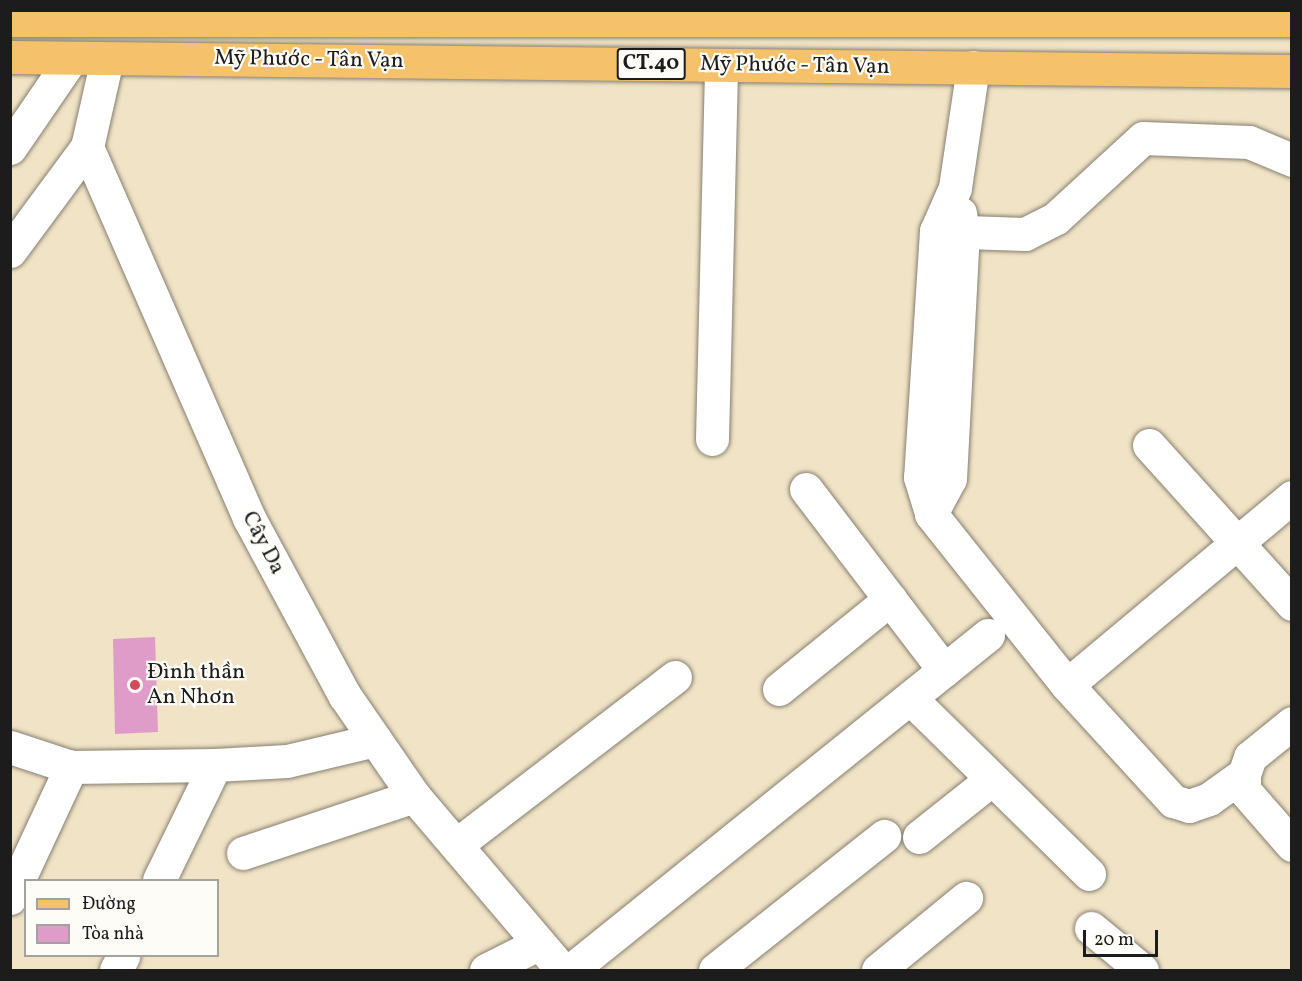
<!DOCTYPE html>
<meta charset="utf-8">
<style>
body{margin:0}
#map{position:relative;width:1302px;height:981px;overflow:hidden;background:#f1e3c6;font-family:Vollkorn,serif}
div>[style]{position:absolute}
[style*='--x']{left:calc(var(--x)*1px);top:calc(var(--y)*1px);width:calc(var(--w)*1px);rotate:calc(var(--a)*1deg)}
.building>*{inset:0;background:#df9cc9}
.roads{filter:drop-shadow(0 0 2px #868071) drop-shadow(0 0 2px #868071)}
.minor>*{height:33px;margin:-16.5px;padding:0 16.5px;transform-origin:16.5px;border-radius:16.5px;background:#fff}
.major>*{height:33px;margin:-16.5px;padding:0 16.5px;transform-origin:16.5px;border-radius:16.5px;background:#f5c16b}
.dots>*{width:16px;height:16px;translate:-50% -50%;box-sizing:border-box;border:3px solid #fdfcf7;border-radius:50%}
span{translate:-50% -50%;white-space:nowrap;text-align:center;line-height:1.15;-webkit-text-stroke:4.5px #fdfcf7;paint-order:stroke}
.shield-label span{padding:2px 4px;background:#fdfcf7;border:2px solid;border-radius:4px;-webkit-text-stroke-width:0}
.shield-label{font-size:21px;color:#1c1c1c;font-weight:700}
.street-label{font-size:22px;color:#1c1c1c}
.poi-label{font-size:22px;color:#1c1c1c}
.left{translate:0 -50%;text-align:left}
.frame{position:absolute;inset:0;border:12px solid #1c1c1c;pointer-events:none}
.legend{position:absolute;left:24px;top:879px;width:195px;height:78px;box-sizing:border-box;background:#fdfcf7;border:2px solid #a3a29f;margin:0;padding:8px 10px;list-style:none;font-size:18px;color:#1c1c1c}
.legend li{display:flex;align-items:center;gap:12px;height:30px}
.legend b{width:30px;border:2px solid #a3a29f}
.scale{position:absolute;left:1083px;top:930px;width:75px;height:27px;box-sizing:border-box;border:3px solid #1c1c1c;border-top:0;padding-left:8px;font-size:18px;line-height:21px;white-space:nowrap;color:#1c1c1c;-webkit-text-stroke:4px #fdfcf7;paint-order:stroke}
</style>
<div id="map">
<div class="building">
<i style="clip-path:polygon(155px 637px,158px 732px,115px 734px,113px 639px)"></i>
</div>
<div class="roads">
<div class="minor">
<i style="--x:107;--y:59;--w:90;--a:102.8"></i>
<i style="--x:87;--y:147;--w:405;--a:66.4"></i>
<i style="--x:249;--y:518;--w:202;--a:61.7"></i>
<i style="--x:345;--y:696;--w:121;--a:55.4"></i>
<i style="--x:414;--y:796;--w:228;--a:49.6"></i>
<i style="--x:973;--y:67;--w:122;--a:98.5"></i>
<i style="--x:955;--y:188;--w:47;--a:113.8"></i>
<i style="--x:936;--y:231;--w:247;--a:93.7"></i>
<i style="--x:920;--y:477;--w:39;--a:73"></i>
<i style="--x:931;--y:514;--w:218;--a:51.5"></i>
<i style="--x:1067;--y:685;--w:157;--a:47.6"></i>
<i style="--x:1173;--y:801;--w:17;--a:17"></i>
<i style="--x:1189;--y:806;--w:21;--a:-19"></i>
<i style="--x:1209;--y:799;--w:43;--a:-35.5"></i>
<i style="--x:10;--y:148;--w:108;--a:-55.6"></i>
<i style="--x:936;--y:231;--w:89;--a:1.9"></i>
<i style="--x:1025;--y:234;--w:35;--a:-27"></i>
<i style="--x:1056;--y:218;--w:118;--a:-42.6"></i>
<i style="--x:1143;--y:138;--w:106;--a:2.2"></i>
<i style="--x:1249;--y:142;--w:47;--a:22.7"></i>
<i style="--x:10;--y:251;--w:129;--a:-53.5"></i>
<i style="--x:712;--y:439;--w:374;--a:-88.6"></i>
<i style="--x:1149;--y:445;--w:214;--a:48"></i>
<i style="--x:806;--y:489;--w:228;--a:52.7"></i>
<i style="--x:931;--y:514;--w:40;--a:-62"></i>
<i style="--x:950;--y:479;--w:245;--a:-87"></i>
<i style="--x:963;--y:234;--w:21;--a:-98"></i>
<i style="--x:1067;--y:685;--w:293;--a:-39.9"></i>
<i style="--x:779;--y:689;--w:143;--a:-39"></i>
<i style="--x:910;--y:698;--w:251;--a:44.5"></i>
<i style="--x:1292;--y:723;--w:54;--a:141"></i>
<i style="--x:1250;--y:757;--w:18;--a:109"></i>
<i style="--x:1244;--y:774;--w:16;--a:90"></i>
<i style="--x:1244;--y:790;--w:73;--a:48.9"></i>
<i style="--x:10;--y:747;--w:64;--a:18.2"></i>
<i style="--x:71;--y:767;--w:144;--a:-0.8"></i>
<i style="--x:215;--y:765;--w:72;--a:-3.2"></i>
<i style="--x:287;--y:761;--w:91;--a:-13.3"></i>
<i style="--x:919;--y:837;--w:93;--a:-38.5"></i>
<i style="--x:456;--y:845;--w:276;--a:-37.5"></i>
<i style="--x:243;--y:853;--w:180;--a:-18.4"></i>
<i style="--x:159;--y:880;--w:128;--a:-64"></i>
<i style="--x:10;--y:898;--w:145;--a:-65"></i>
<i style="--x:1091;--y:928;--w:66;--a:39.5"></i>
<i style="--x:116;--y:970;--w:16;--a:-63"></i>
<i style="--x:486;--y:970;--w:58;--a:-26.6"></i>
<i style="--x:571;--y:970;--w:535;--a:-38.78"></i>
<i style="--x:715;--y:970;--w:216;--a:-38.4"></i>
<i style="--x:878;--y:970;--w:114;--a:-39.3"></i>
</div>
<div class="major">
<i style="--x:10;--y:20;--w:1282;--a:0"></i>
<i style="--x:10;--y:57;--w:1282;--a:0.63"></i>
</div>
</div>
<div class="dots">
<i style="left:135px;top:685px;background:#d1495b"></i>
</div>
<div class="shield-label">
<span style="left:651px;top:64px">CT.40</span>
</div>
<div class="street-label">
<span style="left:309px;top:60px;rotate:1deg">Mỹ Phước - Tân Vạn</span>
<span style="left:795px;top:66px;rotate:1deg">Mỹ Phước - Tân Vạn</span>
<span style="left:263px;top:543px;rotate:62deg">Cây Da</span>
</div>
<div class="poi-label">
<span class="left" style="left:147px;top:685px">Đình thần<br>An Nhơn</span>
</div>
<div class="frame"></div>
<ul class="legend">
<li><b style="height:8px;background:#f5c16b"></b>Đường</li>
<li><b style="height:16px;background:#df9cc9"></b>Tòa nhà</li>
</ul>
<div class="scale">20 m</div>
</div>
